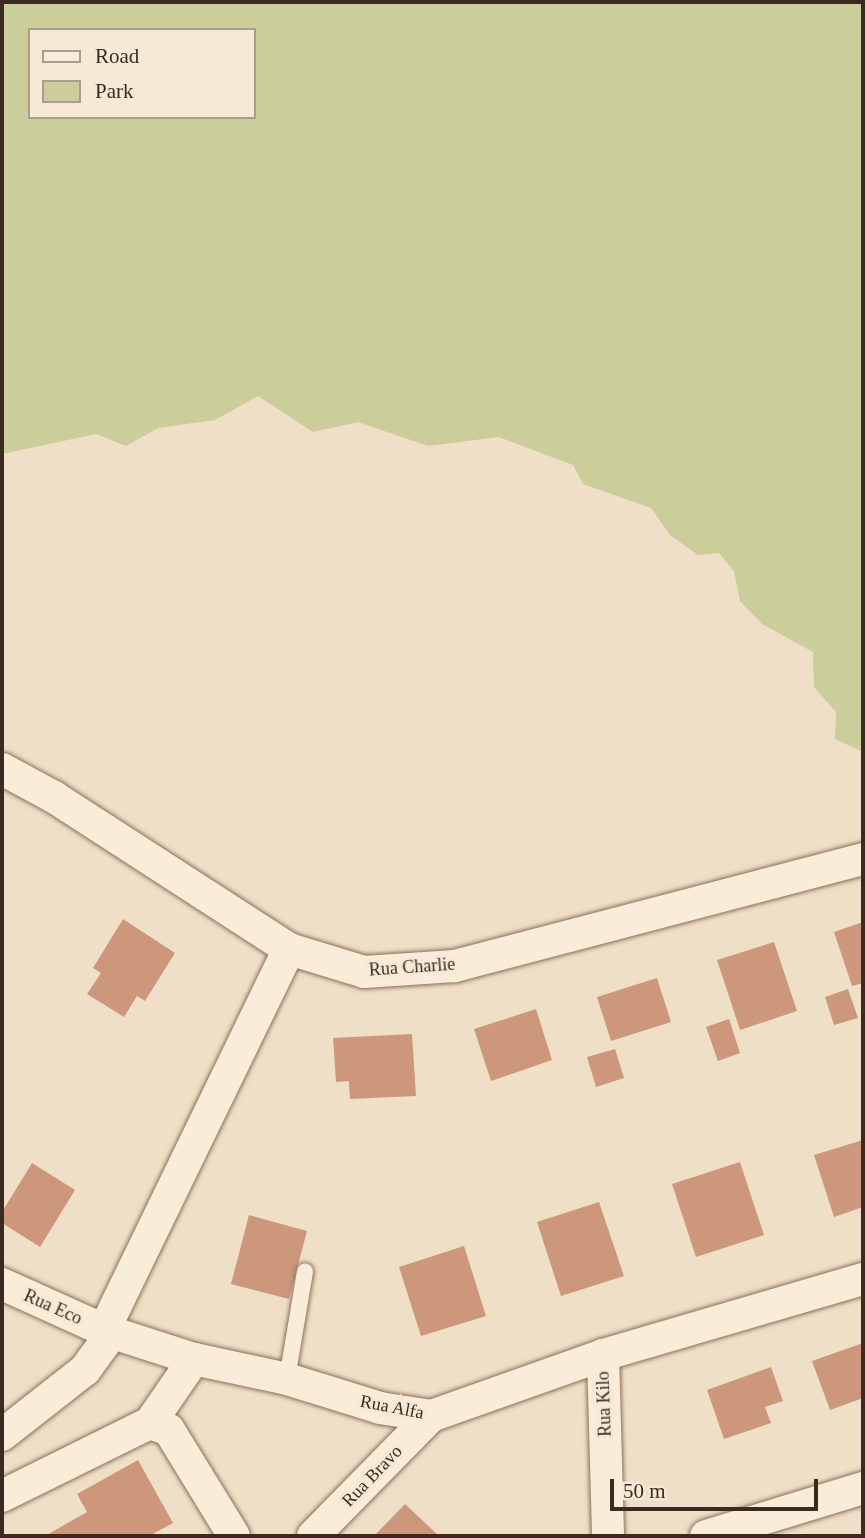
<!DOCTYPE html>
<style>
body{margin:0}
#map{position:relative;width:865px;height:1538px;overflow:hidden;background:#efdfc6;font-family:Georgia,serif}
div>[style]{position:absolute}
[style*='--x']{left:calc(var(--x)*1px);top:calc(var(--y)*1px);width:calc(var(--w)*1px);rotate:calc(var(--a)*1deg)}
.green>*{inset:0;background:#cbcd9a}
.building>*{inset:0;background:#cd977c}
.roads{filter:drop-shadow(0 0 2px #8a715c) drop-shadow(0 0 2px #8a715c)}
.service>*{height:16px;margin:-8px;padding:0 8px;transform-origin:8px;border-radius:8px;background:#f9edda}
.minor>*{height:32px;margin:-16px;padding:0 16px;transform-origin:16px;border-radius:16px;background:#f9edda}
span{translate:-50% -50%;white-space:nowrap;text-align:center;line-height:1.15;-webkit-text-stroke:7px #f6ead6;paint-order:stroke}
.street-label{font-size:18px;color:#3a2a1f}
.frame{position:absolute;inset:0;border:4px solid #3a2a1f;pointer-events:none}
.legend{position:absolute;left:28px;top:28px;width:228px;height:91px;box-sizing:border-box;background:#f6ead6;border:2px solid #ab9d8d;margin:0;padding:9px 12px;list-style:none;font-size:21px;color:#3a2a1f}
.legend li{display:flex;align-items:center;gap:14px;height:35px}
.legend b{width:35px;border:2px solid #ab9d8d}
.scale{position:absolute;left:610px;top:1479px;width:208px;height:32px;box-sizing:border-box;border:4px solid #3a2a1f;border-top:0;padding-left:9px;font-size:21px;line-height:24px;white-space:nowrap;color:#3a2a1f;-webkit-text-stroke:5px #f6ead6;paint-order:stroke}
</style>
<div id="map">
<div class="green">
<i style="clip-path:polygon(evenodd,2px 2px,863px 2px,863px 752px,835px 739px,836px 712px,814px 687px,813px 652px,762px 624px,740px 601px,734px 571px,719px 553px,698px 555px,670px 535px,651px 508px,583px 484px,573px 465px,499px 437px,428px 446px,358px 422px,313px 432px,258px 396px,215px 420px,158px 428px,126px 446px,96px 434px,2px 454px,2px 2px,30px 30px,254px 30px,254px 117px,30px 117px,30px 30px)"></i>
</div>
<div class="building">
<i style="clip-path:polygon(123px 919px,175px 953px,145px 1001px,137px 996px,124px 1017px,87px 994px,101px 973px,93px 968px)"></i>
<i style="clip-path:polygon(863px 922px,863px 983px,852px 986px,834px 932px)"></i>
<i style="clip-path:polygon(774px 942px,797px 1011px,740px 1030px,717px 960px)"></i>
<i style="clip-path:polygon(657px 978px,671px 1022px,611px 1041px,597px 997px)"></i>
<i style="clip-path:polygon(848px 989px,858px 1018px,834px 1025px,825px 997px)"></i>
<i style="clip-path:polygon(536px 1009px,552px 1060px,491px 1081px,474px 1029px)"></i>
<i style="clip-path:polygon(729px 1019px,740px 1053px,718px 1061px,706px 1027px)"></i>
<i style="clip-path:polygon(412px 1034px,416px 1096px,350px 1099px,349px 1081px,336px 1082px,333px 1038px)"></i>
<i style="clip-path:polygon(615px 1049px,624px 1078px,596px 1087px,587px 1057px)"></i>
<i style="clip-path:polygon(863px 1140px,863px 1207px,834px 1217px,814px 1155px)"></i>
<i style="clip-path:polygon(740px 1162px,764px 1235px,696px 1257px,672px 1184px)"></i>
<i style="clip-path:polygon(32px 1163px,75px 1190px,40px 1247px,2px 1223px,2px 1212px)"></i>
<i style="clip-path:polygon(599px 1202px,624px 1276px,561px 1296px,537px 1222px)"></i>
<i style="clip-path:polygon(249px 1215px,307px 1231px,289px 1299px,231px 1284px)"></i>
<i style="clip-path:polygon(464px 1246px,486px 1316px,421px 1336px,399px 1267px)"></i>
<i style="clip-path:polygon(863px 1343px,863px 1398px,830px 1410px,812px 1361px)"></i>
<i style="clip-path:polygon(771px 1367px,783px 1401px,765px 1407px,771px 1423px,724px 1439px,707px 1390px)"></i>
<i style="clip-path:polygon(138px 1460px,173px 1523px,149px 1536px,45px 1536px,87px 1512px,77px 1494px)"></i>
<i style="clip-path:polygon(405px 1504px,439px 1536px,374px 1536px)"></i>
</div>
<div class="roads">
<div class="service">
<i style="--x:287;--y:1379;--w:109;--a:-80.5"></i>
</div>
<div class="minor">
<i style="--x:2;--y:769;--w:59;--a:28.3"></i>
<i style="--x:54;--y:797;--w:280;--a:32.9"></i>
<i style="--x:289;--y:949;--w:78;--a:17"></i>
<i style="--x:364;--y:972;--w:91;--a:-3.8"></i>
<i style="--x:455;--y:966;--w:422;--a:-14.7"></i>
<i style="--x:2;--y:1284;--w:112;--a:24.3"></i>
<i style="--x:104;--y:1330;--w:95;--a:17.9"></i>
<i style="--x:194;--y:1359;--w:95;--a:12.1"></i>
<i style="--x:287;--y:1379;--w:97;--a:17.3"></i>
<i style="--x:380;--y:1408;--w:52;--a:8.9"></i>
<i style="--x:431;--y:1416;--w:182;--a:-19.5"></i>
<i style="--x:603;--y:1355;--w:271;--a:-16.3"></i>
<i style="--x:104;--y:1330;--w:424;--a:-64.1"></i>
<i style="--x:603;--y:1355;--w:181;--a:88.4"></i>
<i style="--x:150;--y:1423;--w:78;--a:-55.5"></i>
<i style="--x:2;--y:1435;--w:105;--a:-38.1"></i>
<i style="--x:85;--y:1370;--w:34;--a:-54"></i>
<i style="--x:105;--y:1342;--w:12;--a:-95"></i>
<i style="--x:2;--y:1496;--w:165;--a:-26.3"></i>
<i style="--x:150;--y:1423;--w:20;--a:20"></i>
<i style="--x:169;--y:1430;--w:124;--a:58.5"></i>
<i style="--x:313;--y:1536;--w:168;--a:-45.5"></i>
<i style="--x:706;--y:1536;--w:164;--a:-17"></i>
</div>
</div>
<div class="street-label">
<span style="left:412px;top:967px;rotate:-4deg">Rua Charlie</span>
<span style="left:53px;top:1307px;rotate:24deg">Rua Eco</span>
<span style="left:604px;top:1404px;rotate:-92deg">Rua Kilo</span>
<span style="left:392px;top:1407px;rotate:11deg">Rua Alfa</span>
<span style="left:372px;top:1476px;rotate:-46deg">Rua Bravo</span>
</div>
<div class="frame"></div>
<ul class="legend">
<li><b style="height:9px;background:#f9edda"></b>Road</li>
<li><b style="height:19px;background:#cbcd9a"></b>Park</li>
</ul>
<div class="scale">50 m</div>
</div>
